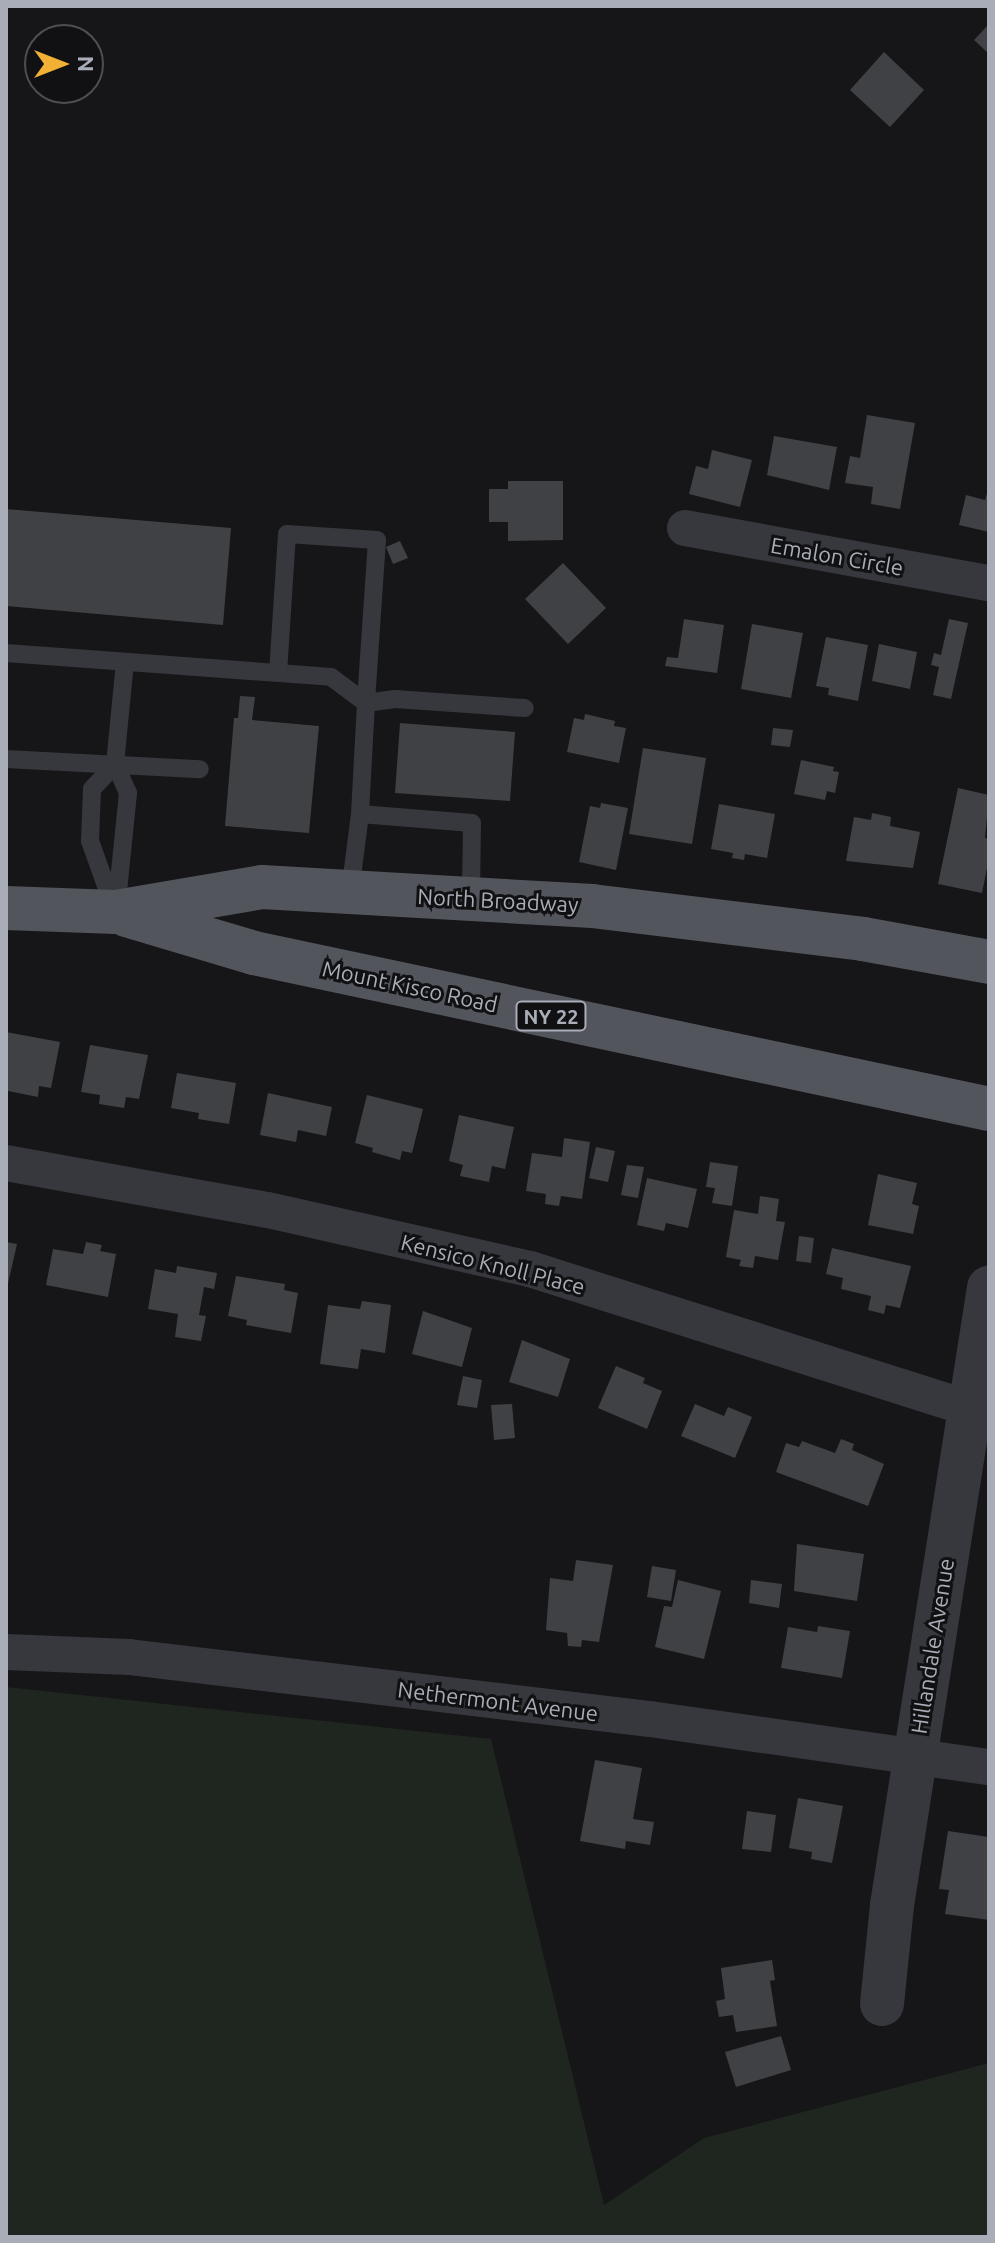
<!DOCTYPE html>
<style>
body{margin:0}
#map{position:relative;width:995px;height:2243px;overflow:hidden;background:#161618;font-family:Ubuntu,sans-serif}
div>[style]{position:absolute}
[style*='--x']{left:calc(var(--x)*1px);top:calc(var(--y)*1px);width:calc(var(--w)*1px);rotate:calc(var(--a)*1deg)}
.green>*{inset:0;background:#1e261f}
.building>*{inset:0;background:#404145}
.service>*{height:18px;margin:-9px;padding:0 9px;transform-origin:9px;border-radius:9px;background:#37383d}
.minor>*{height:36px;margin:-18px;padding:0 18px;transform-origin:18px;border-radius:18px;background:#37383d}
.tertiary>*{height:44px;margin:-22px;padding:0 22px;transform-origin:22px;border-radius:22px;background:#37383d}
.primary>*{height:44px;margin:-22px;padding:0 22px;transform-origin:22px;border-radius:22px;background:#53555c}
span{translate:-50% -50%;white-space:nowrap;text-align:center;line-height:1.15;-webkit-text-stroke:6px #111113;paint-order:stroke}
.shield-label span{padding:2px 6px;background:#111113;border:2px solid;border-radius:6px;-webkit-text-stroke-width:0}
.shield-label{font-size:20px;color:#a8adb8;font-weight:700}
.street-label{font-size:22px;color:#a8adb8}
.frame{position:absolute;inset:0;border:8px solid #a8adb8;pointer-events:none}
.north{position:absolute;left:24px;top:24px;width:80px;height:80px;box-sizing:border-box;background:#111113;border:2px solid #4d4f55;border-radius:50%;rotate:90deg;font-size:22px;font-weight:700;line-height:32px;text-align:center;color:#a8adb8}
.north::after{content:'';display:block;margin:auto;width:28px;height:36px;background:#f2b134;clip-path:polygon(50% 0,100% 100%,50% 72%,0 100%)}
</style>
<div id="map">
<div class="green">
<i style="clip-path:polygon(6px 1687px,491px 1739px,604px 2205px,704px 2138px,989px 2063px,989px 2237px,6px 2237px)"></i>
</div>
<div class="building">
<i style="clip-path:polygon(989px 24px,989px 54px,974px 40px)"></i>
<i style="clip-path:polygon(884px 52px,924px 90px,890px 127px,850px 90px)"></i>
<i style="clip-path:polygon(867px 415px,915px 423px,900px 509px,871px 504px,873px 487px,845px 483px,850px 456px,860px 458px)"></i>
<i style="clip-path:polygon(774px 436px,837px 447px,829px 490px,767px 475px)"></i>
<i style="clip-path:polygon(712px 450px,752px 460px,740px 507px,689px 494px,696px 466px,708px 469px)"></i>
<i style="clip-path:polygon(508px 481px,563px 481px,563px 540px,508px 541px,508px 522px,489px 522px,489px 489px,508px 489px)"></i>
<i style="clip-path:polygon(989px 487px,989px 532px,959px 525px,966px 495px,985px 500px)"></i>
<i style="clip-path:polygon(6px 509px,231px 528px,223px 625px,6px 606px)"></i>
<i style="clip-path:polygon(400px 541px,408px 558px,393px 564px,386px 547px)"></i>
<i style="clip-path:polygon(563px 563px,606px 608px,568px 644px,525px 599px)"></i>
<i style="clip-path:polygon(684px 619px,724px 625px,717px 673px,665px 666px,667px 657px,678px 658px)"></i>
<i style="clip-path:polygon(949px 619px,968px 623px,951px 699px,933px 695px,939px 667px,931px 665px,934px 653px,941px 655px)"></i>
<i style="clip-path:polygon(752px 624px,803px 633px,791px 698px,741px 689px)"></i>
<i style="clip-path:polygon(826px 637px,868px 645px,858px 701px,828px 695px,829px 688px,816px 686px)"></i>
<i style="clip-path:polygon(879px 644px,917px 652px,910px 689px,872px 681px)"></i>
<i style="clip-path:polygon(240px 696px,255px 697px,252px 720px,319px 726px,309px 833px,225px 826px,234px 718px,238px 718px)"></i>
<i style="clip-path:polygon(585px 714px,615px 721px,614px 726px,626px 728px,619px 763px,567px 752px,574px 718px,584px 720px)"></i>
<i style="clip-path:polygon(400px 723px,515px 732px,510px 801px,395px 793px)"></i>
<i style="clip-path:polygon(773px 728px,793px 730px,790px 747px,771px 745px)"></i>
<i style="clip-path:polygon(643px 748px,706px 758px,692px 844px,629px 834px)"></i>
<i style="clip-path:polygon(801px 760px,834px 767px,833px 771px,839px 772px,835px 793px,827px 791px,825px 800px,794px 794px)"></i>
<i style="clip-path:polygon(958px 788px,989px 795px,985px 838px,989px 839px,989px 858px,982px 893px,938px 884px)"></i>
<i style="clip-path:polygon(601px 803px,628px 808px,616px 870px,579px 862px,590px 806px,600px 808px)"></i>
<i style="clip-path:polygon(719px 804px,775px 814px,767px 858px,745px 854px,744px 860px,732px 858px,733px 853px,711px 849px)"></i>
<i style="clip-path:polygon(872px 813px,891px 817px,890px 826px,920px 832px,913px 868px,846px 861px,854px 817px,871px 820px)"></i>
<i style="clip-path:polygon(6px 1032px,60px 1042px,51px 1088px,39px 1086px,38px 1097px,8px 1091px)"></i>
<i style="clip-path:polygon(90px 1045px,148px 1055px,139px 1099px,126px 1097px,124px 1108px,99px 1104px,100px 1095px,81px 1092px)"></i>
<i style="clip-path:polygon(177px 1073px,236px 1083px,229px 1124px,198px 1119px,199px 1113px,171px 1108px)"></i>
<i style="clip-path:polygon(268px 1093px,332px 1107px,326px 1136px,298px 1130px,296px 1142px,260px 1135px)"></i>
<i style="clip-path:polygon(367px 1095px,423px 1109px,412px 1153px,402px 1151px,400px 1160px,372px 1152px,373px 1148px,355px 1143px)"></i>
<i style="clip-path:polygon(459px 1115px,514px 1127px,505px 1169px,492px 1166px,489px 1182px,460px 1176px,463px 1165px,449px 1161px)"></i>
<i style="clip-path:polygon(564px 1138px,590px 1142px,582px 1199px,561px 1196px,559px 1206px,545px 1204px,546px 1194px,526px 1191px,532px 1153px,562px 1157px)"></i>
<i style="clip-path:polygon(596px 1147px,615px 1151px,608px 1182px,589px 1178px)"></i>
<i style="clip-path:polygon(710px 1162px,738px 1166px,732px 1206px,712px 1203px,715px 1188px,706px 1187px)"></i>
<i style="clip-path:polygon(627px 1165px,644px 1167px,638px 1198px,621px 1195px)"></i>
<i style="clip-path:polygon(878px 1174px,917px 1183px,912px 1204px,919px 1206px,913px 1234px,868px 1225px)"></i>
<i style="clip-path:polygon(647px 1178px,697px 1189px,688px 1228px,666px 1223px,664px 1231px,637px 1225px)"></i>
<i style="clip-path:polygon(760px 1196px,779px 1199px,776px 1221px,785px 1222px,778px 1260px,755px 1256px,753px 1268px,739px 1266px,741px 1260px,726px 1257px,734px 1210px,758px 1214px)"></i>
<i style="clip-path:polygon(799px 1236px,814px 1238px,811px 1263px,796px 1261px)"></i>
<i style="clip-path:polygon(6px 1242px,17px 1244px,7px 1288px,6px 1288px)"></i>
<i style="clip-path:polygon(86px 1242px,102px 1245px,100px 1251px,116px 1254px,108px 1297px,46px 1285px,53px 1249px,83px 1254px)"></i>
<i style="clip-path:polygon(832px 1248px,911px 1266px,900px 1308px,886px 1305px,884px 1314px,868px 1310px,871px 1296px,841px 1289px,843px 1278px,826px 1274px)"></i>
<i style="clip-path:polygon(177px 1266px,217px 1273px,214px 1289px,204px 1287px,199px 1315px,206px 1316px,201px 1341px,175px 1337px,178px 1314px,148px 1309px,155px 1269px,176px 1273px)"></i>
<i style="clip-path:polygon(236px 1276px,285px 1284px,284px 1290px,298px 1293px,291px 1333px,246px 1325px,247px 1320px,228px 1316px)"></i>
<i style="clip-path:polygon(362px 1301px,391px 1305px,385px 1353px,361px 1349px,358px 1369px,320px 1364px,328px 1305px,360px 1309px)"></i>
<i style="clip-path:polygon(423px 1311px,472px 1328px,462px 1367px,412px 1354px)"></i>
<i style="clip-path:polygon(522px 1340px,570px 1359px,558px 1397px,509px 1382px)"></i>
<i style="clip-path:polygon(616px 1366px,645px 1378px,643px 1383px,662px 1391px,647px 1429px,598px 1408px)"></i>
<i style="clip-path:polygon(463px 1376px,482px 1380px,477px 1408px,457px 1405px)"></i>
<i style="clip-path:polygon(512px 1404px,515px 1438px,494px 1440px,491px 1405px)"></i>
<i style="clip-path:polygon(695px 1404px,724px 1416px,728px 1407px,752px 1417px,735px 1458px,681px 1436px)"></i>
<i style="clip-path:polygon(841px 1439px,854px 1444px,852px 1450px,884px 1464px,868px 1506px,776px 1472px,786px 1443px,799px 1447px,802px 1441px,835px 1453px)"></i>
<i style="clip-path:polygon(797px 1544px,864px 1554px,857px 1601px,794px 1591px)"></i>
<i style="clip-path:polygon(576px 1560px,613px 1565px,599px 1642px,582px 1640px,581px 1647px,568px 1646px,567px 1633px,546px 1630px,550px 1578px,573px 1581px)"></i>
<i style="clip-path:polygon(652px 1566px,676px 1570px,671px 1601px,647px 1597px)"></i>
<i style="clip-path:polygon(678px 1580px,721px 1591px,704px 1659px,655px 1647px,664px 1606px,672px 1607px)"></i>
<i style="clip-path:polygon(751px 1580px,782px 1584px,779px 1608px,749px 1603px)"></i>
<i style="clip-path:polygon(818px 1626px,850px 1631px,842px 1678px,781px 1668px,788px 1627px,817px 1632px)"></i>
<i style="clip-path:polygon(595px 1760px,642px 1768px,633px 1819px,654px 1822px,650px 1845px,626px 1841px,625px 1849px,580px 1841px)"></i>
<i style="clip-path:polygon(798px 1798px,843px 1806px,832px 1863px,811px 1859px,812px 1852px,789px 1848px)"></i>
<i style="clip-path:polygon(747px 1811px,776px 1815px,771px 1852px,742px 1849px)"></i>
<i style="clip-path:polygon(948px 1831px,989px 1837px,989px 1920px,945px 1914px,949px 1890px,939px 1889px)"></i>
<i style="clip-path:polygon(772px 1960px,775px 1980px,770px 1981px,777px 2026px,736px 2032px,733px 2015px,719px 2017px,716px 2001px,725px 1999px,721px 1968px)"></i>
<i style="clip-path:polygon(781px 2036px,791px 2070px,736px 2087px,725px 2052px)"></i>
</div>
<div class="service">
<i style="--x:6;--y:653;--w:326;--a:4.2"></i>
<i style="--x:331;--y:677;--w:44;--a:36.6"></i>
<i style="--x:366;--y:703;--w:111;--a:93.1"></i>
<i style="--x:360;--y:814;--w:79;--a:97.3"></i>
<i style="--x:278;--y:673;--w:139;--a:-86.3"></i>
<i style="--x:287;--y:534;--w:90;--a:3.8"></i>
<i style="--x:377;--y:540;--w:163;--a:93.9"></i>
<i style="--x:366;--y:703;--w:29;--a:-8"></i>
<i style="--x:395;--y:699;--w:130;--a:4"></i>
<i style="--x:6;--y:759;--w:194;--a:3"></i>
<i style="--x:360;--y:814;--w:112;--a:4.6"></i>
<i style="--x:472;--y:823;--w:76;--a:90.8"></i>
<i style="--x:114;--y:908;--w:71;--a:-109.7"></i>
<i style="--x:90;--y:841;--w:52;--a:-87.8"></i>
<i style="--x:92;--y:789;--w:34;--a:-47"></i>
<i style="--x:116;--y:911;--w:119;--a:-84.2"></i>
<i style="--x:128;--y:793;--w:32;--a:-114"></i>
<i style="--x:115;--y:764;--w:102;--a:-84.4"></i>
</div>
<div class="minor">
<i style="--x:685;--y:528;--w:309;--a:10.3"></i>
<i style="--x:6;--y:1163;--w:266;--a:10.2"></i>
<i style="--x:268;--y:1210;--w:269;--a:12.7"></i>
<i style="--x:530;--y:1269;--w:460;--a:17.6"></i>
<i style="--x:6;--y:1652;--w:123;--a:2.3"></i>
<i style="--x:129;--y:1657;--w:525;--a:6.79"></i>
<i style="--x:650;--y:1719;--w:342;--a:8.1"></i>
</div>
<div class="tertiary">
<i style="--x:882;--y:2004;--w:100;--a:-84.2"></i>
<i style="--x:892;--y:1905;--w:625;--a:-81.07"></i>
</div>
<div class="primary">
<i style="--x:6;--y:908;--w:110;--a:2.1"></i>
<i style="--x:116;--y:912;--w:148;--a:-9.7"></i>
<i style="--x:262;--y:887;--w:331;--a:3.3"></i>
<i style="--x:592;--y:906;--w:273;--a:6.9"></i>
<i style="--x:863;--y:939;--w:128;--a:10.3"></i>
<i style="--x:126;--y:915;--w:134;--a:16.5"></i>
<i style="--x:254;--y:953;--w:751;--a:11.98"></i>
</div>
<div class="shield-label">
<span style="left:551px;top:1016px">NY 22</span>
</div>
<div class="street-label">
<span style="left:837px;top:556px;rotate:10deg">Emalon Circle</span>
<span style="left:498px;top:900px;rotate:3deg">North Broadway</span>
<span style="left:410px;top:986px;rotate:12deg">Mount Kisco Road</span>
<span style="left:493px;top:1264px;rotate:14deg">Kensico Knoll Place</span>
<span style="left:932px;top:1646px;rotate:-81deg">Hillandale Avenue</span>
<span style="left:498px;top:1701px;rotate:7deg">Nethermont Avenue</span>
</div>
<div class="frame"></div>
<div class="north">N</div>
</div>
